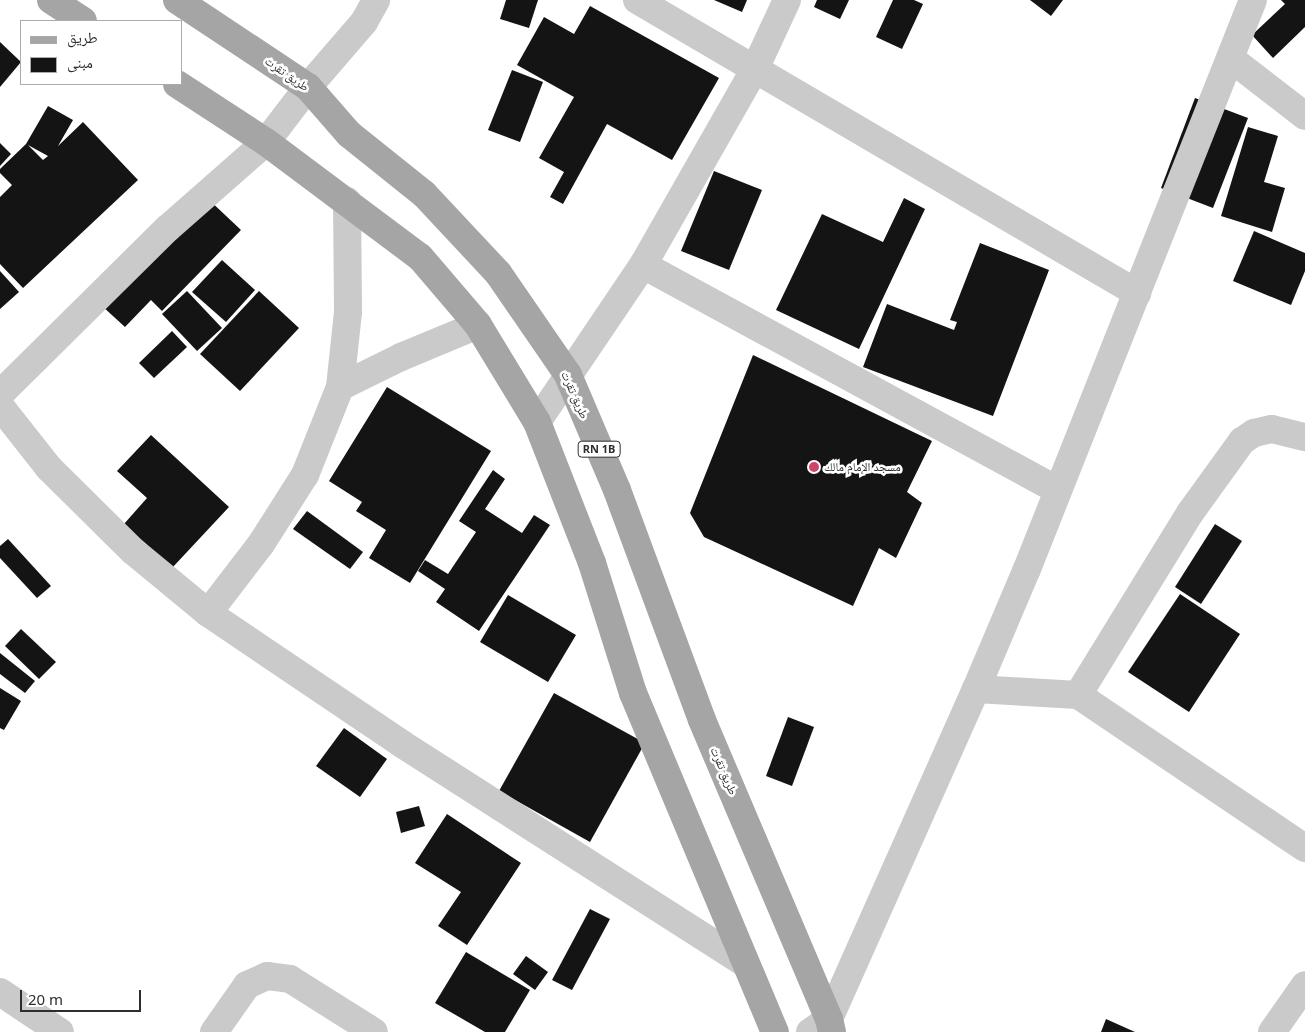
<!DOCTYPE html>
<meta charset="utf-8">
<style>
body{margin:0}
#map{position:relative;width:1305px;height:1032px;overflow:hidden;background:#fff;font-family:"Noto Sans","Noto Naskh Arabic",sans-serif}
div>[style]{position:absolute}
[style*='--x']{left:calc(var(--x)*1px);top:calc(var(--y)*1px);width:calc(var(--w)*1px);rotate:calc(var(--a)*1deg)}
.building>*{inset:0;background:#141414}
.street>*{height:28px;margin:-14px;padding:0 14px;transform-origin:14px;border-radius:14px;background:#cacaca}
.primary>*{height:28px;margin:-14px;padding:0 14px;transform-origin:14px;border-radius:14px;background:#a5a5a5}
.dots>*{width:14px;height:14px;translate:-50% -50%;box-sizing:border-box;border:2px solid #fff;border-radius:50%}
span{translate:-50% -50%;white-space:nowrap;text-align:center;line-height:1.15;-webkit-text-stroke:5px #fff;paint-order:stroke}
.shield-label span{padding:1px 4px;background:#fff;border:1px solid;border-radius:4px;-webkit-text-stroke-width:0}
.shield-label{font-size:11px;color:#2d2d2d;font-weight:700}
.street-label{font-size:12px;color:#2d2d2d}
.poi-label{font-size:12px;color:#2d2d2d}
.left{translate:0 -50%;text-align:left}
.legend{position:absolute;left:20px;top:20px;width:162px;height:65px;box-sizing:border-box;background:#fff;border:1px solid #ababab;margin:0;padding:6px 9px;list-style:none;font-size:15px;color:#2d2d2d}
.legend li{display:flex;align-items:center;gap:10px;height:25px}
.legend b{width:25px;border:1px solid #ababab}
.scale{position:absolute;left:20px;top:990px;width:121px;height:22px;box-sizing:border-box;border:2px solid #2d2d2d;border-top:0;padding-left:6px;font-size:15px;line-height:18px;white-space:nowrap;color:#2d2d2d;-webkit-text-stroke:4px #fff;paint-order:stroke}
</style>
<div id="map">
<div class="building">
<i style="clip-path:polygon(506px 0,538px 0,529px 28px,500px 19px)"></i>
<i style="clip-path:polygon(714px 0,747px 0,742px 12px)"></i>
<i style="clip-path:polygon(817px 0,849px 0,840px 19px,814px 7px)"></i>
<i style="clip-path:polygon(893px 0,914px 0,923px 4px,902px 49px,876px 37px)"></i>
<i style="clip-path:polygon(1030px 0,1063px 0,1051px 16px)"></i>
<i style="clip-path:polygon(1281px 0,1305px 0,1305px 27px,1273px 58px,1252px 35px,1285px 4px)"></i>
<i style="clip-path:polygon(590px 6px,719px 78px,672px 160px,607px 124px,563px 204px,550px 197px,564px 172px,539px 158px,574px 97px,517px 65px,544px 17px,574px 34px)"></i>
<i style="clip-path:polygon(0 42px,21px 62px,0 87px)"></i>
<i style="clip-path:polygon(512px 70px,543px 82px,520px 142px,488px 130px)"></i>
<i style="clip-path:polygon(1195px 98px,1248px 118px,1213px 208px,1161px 188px)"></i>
<i style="clip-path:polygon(evenodd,48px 106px,73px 120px,58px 146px,83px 122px,138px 180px,23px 288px,0 264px,0 197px,12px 185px,0 173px,0 169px,26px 144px,48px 106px,28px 145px,48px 156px,43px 160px,28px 145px)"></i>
<i style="clip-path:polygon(1248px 127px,1278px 136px,1264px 182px,1285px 188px,1272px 232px,1221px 216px)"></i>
<i style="clip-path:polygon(0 143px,11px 154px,0 166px)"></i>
<i style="clip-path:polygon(714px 171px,762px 190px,729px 270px,681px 251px)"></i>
<i style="clip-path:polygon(206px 197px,241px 230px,162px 311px,151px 300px,125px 327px,102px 306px)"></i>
<i style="clip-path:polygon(904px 198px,925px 209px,859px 349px,776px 310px,822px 214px,883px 242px)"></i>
<i style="clip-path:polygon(1254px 231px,1305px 253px,1305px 271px,1291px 305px,1233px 281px)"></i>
<i style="clip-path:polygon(980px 243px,1049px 270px,993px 416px,863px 367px,887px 304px,954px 330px,957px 322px,950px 320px)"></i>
<i style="clip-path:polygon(222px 260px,255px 290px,226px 322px,192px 292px)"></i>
<i style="clip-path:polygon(0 271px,19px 292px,0 309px)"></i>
<i style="clip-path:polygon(187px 291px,222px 328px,197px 351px,162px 314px)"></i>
<i style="clip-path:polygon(259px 291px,299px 328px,240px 391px,200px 354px)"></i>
<i style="clip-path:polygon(172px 331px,187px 347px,154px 378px,139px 363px)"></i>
<i style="clip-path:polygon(753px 355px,932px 441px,907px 492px,922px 503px,896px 558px,879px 548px,853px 606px,704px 537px,690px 513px)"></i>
<i style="clip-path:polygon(387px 387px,491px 451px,410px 583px,369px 558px,386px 530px,356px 511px,362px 502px,329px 481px)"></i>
<i style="clip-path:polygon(151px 435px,229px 507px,172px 568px,124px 524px,147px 498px,117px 471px)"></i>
<i style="clip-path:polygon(493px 470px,505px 479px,485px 509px,522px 533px,534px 515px,550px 525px,479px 631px,436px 602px,445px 589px,418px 571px,425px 560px,448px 574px,476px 532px,459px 521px)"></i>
<i style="clip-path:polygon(307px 511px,363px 552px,350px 569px,293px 529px)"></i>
<i style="clip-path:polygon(1215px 524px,1242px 541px,1201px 604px,1175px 587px)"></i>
<i style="clip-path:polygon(8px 539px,51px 586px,37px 598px,0 558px,0 546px)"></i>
<i style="clip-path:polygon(1180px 594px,1240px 634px,1189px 712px,1128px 672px)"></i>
<i style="clip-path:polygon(508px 595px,576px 635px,548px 682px,480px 642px)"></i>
<i style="clip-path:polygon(21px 629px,56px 662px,39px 679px,5px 646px)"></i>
<i style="clip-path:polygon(0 653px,35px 681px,25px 693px,0 674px)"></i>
<i style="clip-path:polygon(0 688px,21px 701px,4px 730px,0 728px)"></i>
<i style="clip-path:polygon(554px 693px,645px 743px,590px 842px,499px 791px)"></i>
<i style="clip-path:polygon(788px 717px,814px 727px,792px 786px,766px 776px)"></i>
<i style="clip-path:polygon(344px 728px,387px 759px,360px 797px,316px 766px)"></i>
<i style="clip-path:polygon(419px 806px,425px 826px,401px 833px,396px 812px)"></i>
<i style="clip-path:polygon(447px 814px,521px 863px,467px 945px,438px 926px,461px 892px,415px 863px)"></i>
<i style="clip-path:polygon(590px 909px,610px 919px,572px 990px,552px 980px)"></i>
<i style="clip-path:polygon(466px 952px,530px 990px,505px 1032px,485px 1032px,435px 1003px)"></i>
<i style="clip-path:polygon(526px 956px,548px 972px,535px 990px,513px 974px)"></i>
<i style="clip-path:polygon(1106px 1019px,1135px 1032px,1101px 1032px)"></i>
</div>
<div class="street">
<i style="--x:637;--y:0;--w:580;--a:30.37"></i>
<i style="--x:1230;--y:58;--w:95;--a:37.7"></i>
<i style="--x:643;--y:265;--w:472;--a:28.5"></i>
<i style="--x:340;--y:387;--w:68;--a:-26.2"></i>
<i style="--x:401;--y:357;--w:83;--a:-22.6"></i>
<i style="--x:0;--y:394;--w:236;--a:-44.7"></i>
<i style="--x:168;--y:228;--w:130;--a:-41.3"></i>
<i style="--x:266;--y:142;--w:69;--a:-52.6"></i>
<i style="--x:308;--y:87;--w:86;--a:-49.3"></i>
<i style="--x:364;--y:22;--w:25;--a:-61"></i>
<i style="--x:0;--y:406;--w:79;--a:51.7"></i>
<i style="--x:49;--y:468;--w:118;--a:44.7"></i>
<i style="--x:133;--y:551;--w:97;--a:39.6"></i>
<i style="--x:208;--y:613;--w:234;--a:34"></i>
<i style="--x:402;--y:744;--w:406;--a:32.6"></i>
<i style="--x:537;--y:422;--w:189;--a:-56"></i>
<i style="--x:643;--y:265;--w:226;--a:-60.3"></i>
<i style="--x:755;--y:69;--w:76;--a:-65.1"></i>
<i style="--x:208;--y:613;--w:87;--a:-52.5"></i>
<i style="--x:261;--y:544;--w:82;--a:-57.5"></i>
<i style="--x:305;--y:475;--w:95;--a:-68.3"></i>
<i style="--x:340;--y:387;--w:75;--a:-83.9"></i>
<i style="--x:348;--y:312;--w:111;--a:-90.5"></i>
<i style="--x:976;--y:689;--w:102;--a:3.4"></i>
<i style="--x:1078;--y:695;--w:274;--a:34"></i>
<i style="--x:1078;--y:695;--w:214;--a:-58.4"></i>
<i style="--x:1190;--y:513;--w:89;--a:-54.2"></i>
<i style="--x:1242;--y:441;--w:14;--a:-34"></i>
<i style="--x:1254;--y:433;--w:18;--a:-13"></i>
<i style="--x:1272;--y:429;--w:34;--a:14"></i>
<i style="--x:0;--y:992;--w:72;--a:33.7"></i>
<i style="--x:214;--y:1032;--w:57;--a:-54.9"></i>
<i style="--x:247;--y:985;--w:22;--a:-24"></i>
<i style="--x:267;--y:976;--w:23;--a:7"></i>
<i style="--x:290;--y:979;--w:99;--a:32.2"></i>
<i style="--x:810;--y:1032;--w:23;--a:-34"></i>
<i style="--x:829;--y:1019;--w:361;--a:-66"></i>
<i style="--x:976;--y:689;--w:130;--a:-67"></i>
<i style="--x:1027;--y:569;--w:612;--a:-68.34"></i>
<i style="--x:1272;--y:1032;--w:57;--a:-54.9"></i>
</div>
<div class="primary">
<i style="--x:51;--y:0;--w:38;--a:33"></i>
<i style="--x:177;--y:0;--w:157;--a:33.6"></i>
<i style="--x:308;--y:87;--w:62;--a:48.9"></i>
<i style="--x:349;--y:134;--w:96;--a:38.7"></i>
<i style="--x:424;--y:194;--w:108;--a:46.9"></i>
<i style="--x:498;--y:273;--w:124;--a:55.5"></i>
<i style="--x:568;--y:375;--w:125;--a:66.9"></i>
<i style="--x:617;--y:490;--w:245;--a:69.7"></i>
<i style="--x:702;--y:720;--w:325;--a:67"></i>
<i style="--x:829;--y:1019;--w:13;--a:77"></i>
<i style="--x:177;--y:84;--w:106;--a:33.1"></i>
<i style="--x:266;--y:142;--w:192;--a:36.8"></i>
<i style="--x:420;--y:257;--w:89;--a:49.5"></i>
<i style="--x:478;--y:325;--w:114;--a:58.7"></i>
<i style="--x:537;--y:422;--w:151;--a:68.7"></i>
<i style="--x:592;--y:563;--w:136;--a:72.5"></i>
<i style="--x:633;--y:693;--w:368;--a:67.3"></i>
</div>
<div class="dots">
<i style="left:814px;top:467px;background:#d04468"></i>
</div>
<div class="shield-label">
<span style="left:599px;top:449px">RN 1B</span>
</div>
<div class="street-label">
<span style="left:287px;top:74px;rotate:35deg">طريق تقرت</span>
<span style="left:575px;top:395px;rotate:66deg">طريق تقرت</span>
<span style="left:724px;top:771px;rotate:67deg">طريق تقرت</span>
</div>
<div class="poi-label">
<span class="left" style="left:824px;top:467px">مسجد الإمام مالك</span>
</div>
<ul class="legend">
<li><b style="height:6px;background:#a5a5a5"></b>طريق</li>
<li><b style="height:14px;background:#141414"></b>مبنى</li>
</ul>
<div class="scale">20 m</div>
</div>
